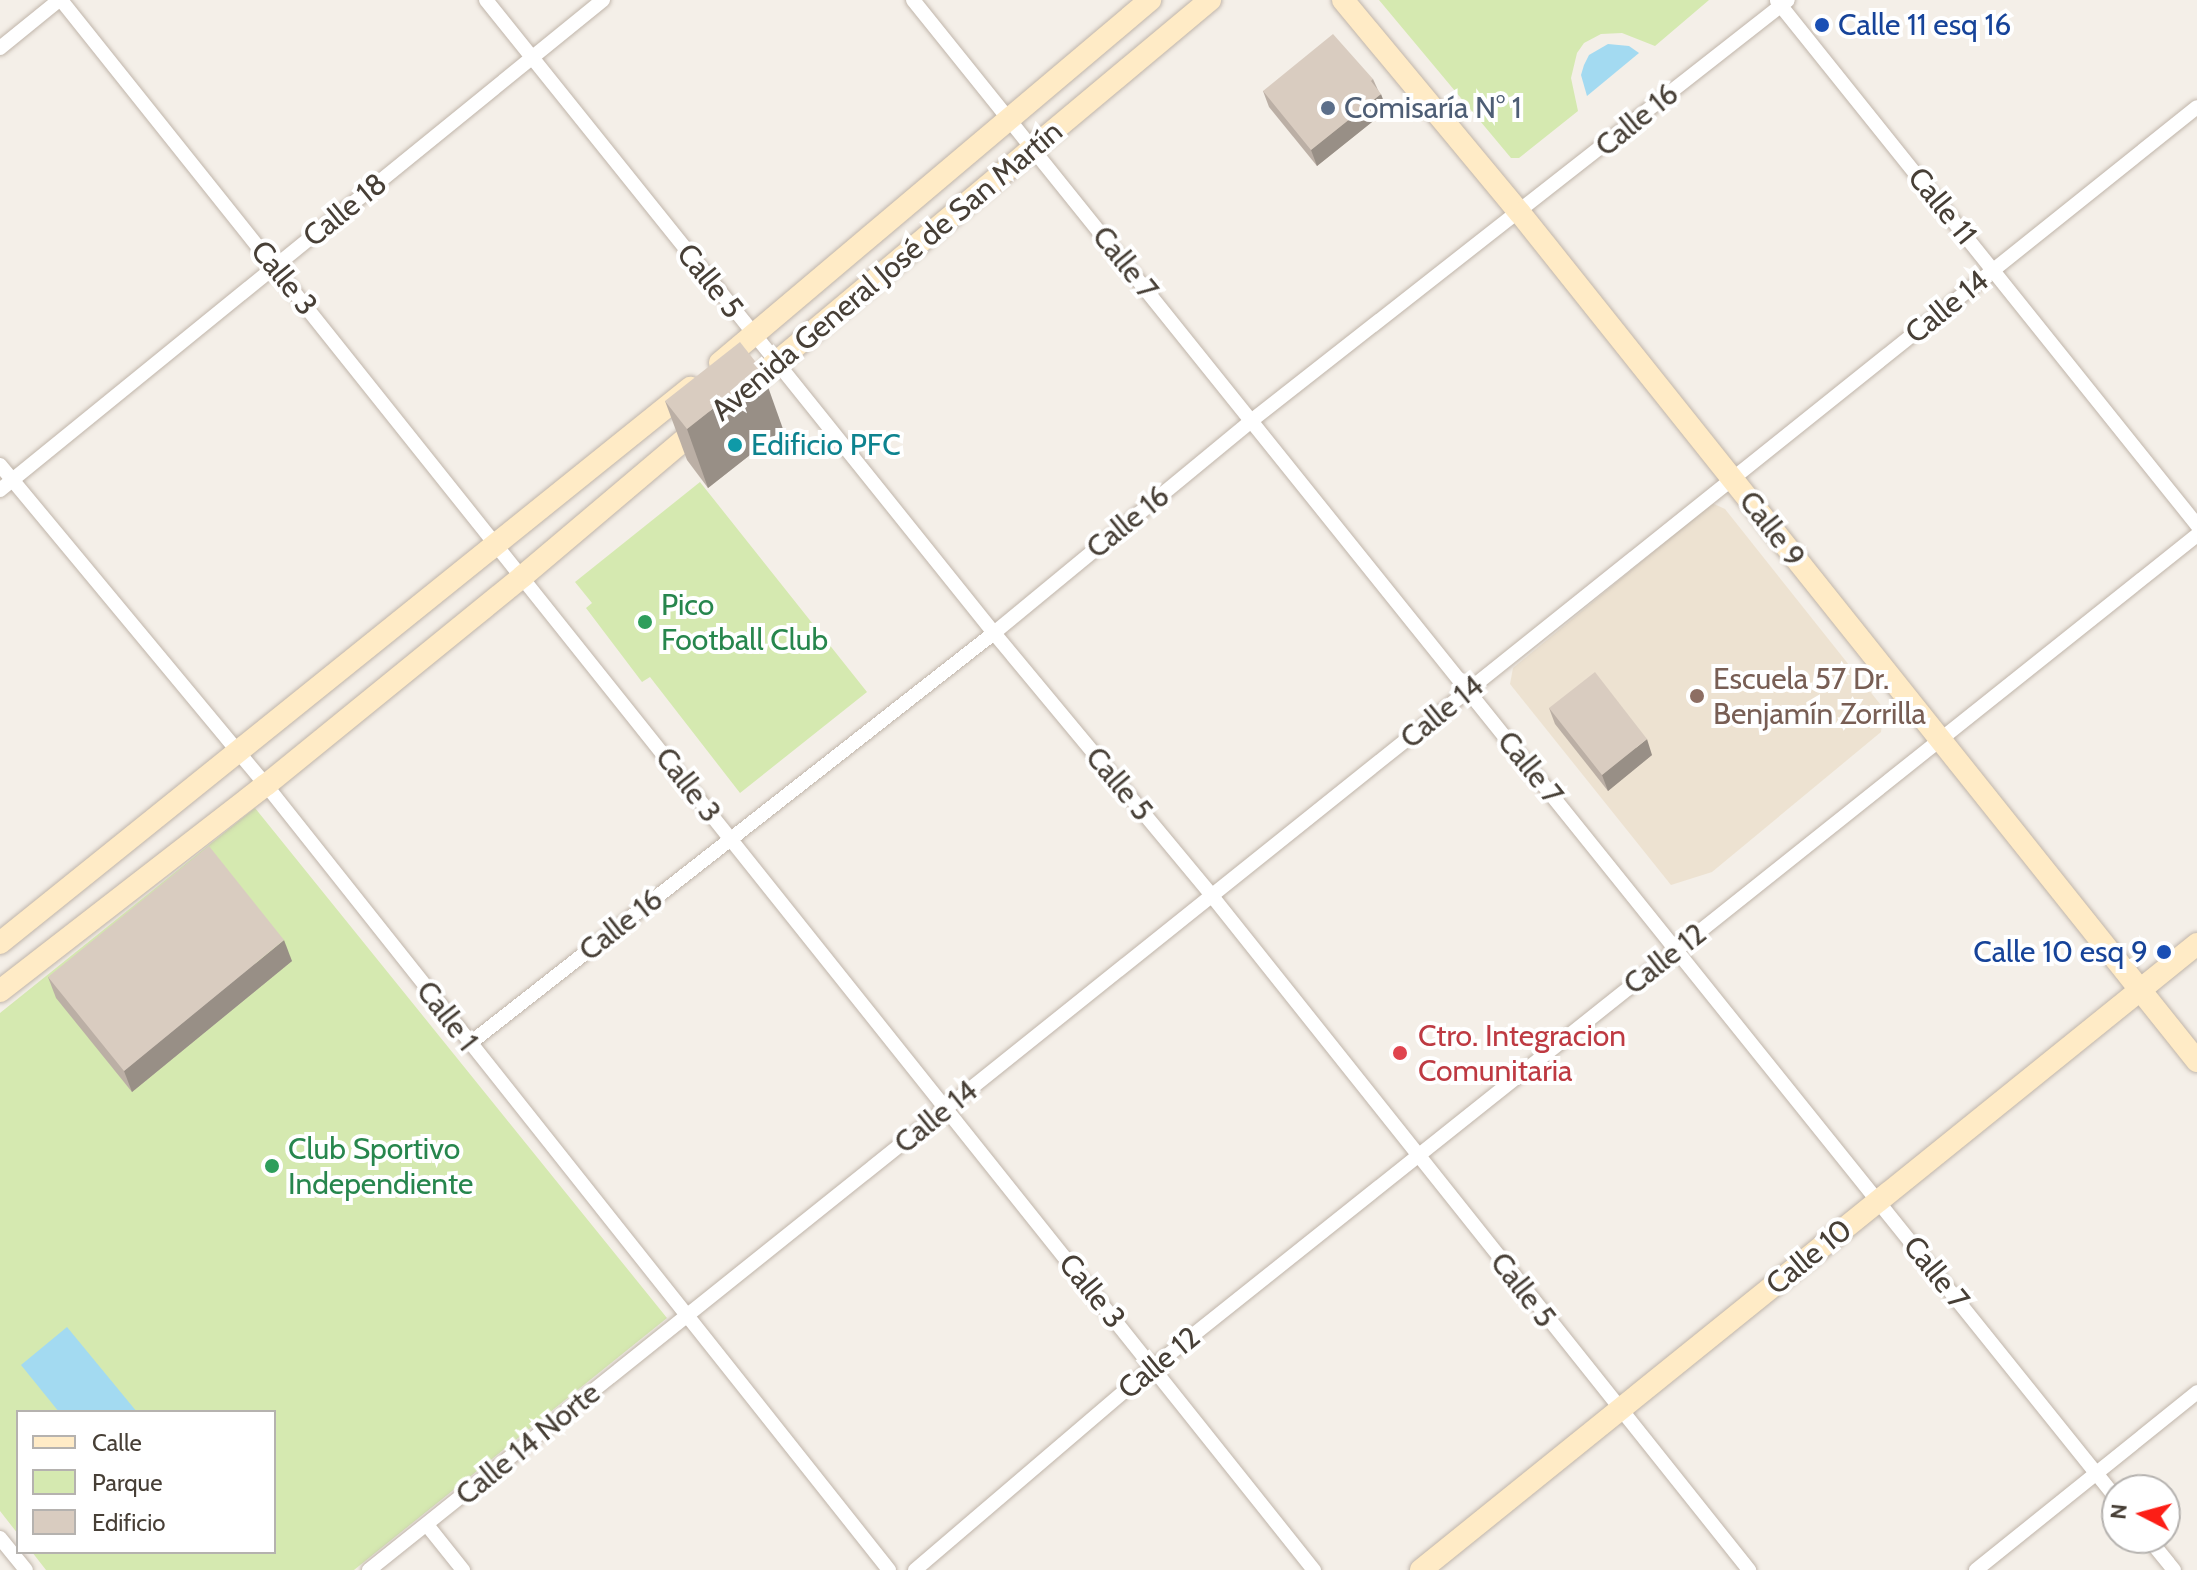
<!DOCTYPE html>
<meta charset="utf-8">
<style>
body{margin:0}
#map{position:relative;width:2197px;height:1570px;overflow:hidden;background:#f4efe8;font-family:Cabin,sans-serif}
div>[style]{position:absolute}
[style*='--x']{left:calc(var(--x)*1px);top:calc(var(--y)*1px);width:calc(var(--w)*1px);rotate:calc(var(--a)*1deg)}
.education>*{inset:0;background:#ede2d1}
.green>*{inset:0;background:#d5e9b0}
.water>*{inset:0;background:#a3daf1}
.roads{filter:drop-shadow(0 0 2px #c0b5aa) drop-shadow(0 0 2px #c0b5aa)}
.street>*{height:14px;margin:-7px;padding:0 7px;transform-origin:7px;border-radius:7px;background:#fff}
.secondary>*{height:22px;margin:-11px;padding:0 11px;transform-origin:11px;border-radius:11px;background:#ffebc6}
.wall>*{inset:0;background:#bbafa5}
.shaded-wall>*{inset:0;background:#988f86}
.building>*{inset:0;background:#d9ccc0}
.dots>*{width:22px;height:22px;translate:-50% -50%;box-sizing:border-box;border:4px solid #fff;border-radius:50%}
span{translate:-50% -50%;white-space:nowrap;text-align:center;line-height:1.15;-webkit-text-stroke:8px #fff;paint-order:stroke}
.transit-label{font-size:30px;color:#164399}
.left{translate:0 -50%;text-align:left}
.right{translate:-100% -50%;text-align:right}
.service-label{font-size:30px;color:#4e5e75}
.street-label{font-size:30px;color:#473f36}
.culture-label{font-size:30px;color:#0d838f}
.leisure-label{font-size:30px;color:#27864d}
.education-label{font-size:30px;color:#785e54}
.health-label{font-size:30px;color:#be3a42}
.legend{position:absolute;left:16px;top:1410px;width:260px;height:144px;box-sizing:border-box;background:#fff;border:2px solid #b5b2af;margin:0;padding:10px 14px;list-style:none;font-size:24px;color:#473f36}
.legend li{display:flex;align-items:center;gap:16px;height:40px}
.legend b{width:40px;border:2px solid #b5b2af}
.north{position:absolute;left:2101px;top:1474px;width:80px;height:80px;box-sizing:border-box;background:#fff;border:2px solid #b5b2af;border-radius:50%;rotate:276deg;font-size:22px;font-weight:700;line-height:32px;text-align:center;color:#473f36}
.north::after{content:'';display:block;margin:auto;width:28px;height:36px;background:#fc1e16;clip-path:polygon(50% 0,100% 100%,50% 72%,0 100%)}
</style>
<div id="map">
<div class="education">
<i style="clip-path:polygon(1712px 503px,1725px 509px,1884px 709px,1881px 732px,1712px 872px,1671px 885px,1510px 684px,1513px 668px)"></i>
</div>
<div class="green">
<i style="clip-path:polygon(1379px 0,1709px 0,1655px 46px,1622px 33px,1601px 34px,1584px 43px,1577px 53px,1571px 78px,1578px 111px,1519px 158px,1511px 158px)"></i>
<i style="clip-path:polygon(700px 482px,867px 692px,740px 793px,650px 677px,642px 682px,586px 608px,592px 603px,575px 582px)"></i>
<i style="clip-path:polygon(255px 808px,667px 1318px,354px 1570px,46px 1570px,32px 1552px,274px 1552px,274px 1412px,18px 1412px,18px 1534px,0 1511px,0 1013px)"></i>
</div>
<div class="water">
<i style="clip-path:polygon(1608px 44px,1629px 46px,1639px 53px,1587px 96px,1581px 75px,1584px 65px,1589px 55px)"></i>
<i style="clip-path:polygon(67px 1327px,137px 1412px,59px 1412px,21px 1365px)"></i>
</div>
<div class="roads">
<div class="street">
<i style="--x:61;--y:0;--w:2009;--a:51.41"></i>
<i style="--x:486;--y:0;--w:812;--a:51.25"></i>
<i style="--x:994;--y:633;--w:342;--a:50.3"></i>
<i style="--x:1212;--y:896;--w:862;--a:51.45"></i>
<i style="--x:913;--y:0;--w:1923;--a:51.23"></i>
<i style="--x:1777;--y:1;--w:672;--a:51.29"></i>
<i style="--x:0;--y:48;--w:76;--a:-39.1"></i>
<i style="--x:0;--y:465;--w:416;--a:50.3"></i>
<i style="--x:266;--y:785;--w:1002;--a:51.56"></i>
<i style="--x:0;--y:490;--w:777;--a:-39.1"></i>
<i style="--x:469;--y:1044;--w:667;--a:-38.06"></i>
<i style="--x:994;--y:633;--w:333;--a:-39.5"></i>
<i style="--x:1251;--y:421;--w:682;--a:-38.1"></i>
<i style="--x:427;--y:1525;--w:58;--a:51.3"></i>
<i style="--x:0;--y:1538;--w:41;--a:50.9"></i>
<i style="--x:2148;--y:1538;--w:41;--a:50.9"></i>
<i style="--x:369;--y:1570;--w:2341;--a:-38.67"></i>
<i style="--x:915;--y:1570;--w:313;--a:-40.5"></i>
<i style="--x:1153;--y:1367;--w:1335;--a:-38.55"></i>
<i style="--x:1976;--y:1570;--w:284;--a:-38.8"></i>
</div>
<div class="secondary">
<i style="--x:1343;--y:0;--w:277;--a:50.3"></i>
<i style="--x:1520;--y:213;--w:1085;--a:51.4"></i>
<i style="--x:720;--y:363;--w:563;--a:-40.17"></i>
<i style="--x:742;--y:391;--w:610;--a:-39.88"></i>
<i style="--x:0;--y:943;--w:886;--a:-38.81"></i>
<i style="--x:0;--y:991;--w:336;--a:-37.8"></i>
<i style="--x:266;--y:785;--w:331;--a:-39.1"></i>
<i style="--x:523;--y:576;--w:236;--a:-40.2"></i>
<i style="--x:1421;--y:1570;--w:997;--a:-38.89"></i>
</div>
</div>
<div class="wall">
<i style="clip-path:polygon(1373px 79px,1387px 110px,1317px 166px,1269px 107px,1263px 91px)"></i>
<i style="clip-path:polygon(665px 401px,783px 429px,708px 488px,687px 460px)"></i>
<i style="clip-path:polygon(1549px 708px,1652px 755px,1608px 791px,1555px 724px)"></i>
<i style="clip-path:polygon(292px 961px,132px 1092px,56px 998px,48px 977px)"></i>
</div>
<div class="shaded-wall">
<i style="clip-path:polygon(1381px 94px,1387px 110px,1317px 166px,1311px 150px)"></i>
<i style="clip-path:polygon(762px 370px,783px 429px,708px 488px,687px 429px)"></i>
<i style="clip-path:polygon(1647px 739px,1652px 755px,1608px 791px,1602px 775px)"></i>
<i style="clip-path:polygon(284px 940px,292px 961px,132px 1092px,124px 1071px)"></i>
</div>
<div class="building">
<i style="clip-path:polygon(1333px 34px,1373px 79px,1371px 81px,1381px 94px,1311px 150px,1263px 91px)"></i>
<i style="clip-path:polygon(740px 342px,762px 370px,687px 429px,665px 401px)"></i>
<i style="clip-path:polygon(1595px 672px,1647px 739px,1602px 775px,1549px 708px)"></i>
<i style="clip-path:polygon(209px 846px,284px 940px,124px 1071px,48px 977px)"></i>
</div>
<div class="dots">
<i style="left:1822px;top:25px;background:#1a4fb4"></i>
<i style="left:1328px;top:108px;background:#5c6f8a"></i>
<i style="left:735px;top:445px;background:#0f9aa8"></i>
<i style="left:645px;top:622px;background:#2e9e5b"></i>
<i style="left:1697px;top:696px;background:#8d6e63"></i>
<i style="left:2164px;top:952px;background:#1a4fb4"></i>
<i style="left:1400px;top:1053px;background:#e0444e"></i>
<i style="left:272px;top:1166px;background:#2e9e5b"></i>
</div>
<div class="transit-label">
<span class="left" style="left:1838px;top:25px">Calle 11 esq 16</span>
<span class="right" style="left:2148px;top:952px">Calle 10 esq 9</span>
</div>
<div class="service-label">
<span class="left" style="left:1344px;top:108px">Comisaría N° 1</span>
</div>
<div class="street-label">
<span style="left:1637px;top:120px;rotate:-39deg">Calle 16</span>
<span style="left:1942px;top:206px;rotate:51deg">Calle 11</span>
<span style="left:345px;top:210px;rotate:-39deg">Calle 18</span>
<span style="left:1125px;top:263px;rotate:51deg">Calle 7</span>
<span style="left:887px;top:271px;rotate:-40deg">Avenida General José de San Martín</span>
<span style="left:284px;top:278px;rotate:51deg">Calle 3</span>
<span style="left:710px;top:281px;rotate:51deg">Calle 5</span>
<span style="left:1947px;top:307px;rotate:-39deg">Calle 14</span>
<span style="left:1128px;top:522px;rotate:-39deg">Calle 16</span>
<span style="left:1772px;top:529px;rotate:52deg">Calle 9</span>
<span style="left:1442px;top:712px;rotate:-39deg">Calle 14</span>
<span style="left:1530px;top:768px;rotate:51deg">Calle 7</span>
<span style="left:1119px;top:784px;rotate:50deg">Calle 5</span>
<span style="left:688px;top:785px;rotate:52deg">Calle 3</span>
<span style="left:621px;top:925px;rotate:-38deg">Calle 16</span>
<span style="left:1665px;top:959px;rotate:-38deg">Calle 12</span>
<span style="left:447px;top:1016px;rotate:52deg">Calle 1</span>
<span style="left:936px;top:1117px;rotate:-39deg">Calle 14</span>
<span style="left:1809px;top:1257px;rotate:-39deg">Calle 10</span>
<span style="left:1936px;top:1273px;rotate:51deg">Calle 7</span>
<span style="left:1523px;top:1290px;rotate:52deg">Calle 5</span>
<span style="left:1092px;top:1291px;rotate:51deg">Calle 3</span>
<span style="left:1159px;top:1363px;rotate:-39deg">Calle 12</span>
<span style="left:528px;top:1444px;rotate:-39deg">Calle 14 Norte</span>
</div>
<div class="culture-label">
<span class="left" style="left:751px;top:445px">Edificio PFC</span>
</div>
<div class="leisure-label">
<span class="left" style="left:661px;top:622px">Pico<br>Football Club</span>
<span class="left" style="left:288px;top:1166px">Club Sportivo<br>Independiente</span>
</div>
<div class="education-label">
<span class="left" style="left:1713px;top:696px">Escuela 57 Dr.<br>Benjamín Zorrilla</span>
</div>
<div class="health-label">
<span class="left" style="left:1418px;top:1053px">Ctro. Integracion<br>Comunitaria</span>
</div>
<ul class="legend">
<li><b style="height:10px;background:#ffebc6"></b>Calle</li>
<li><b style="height:22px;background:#d5e9b0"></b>Parque</li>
<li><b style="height:22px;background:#d9ccc0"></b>Edificio</li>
</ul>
<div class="north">N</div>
</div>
